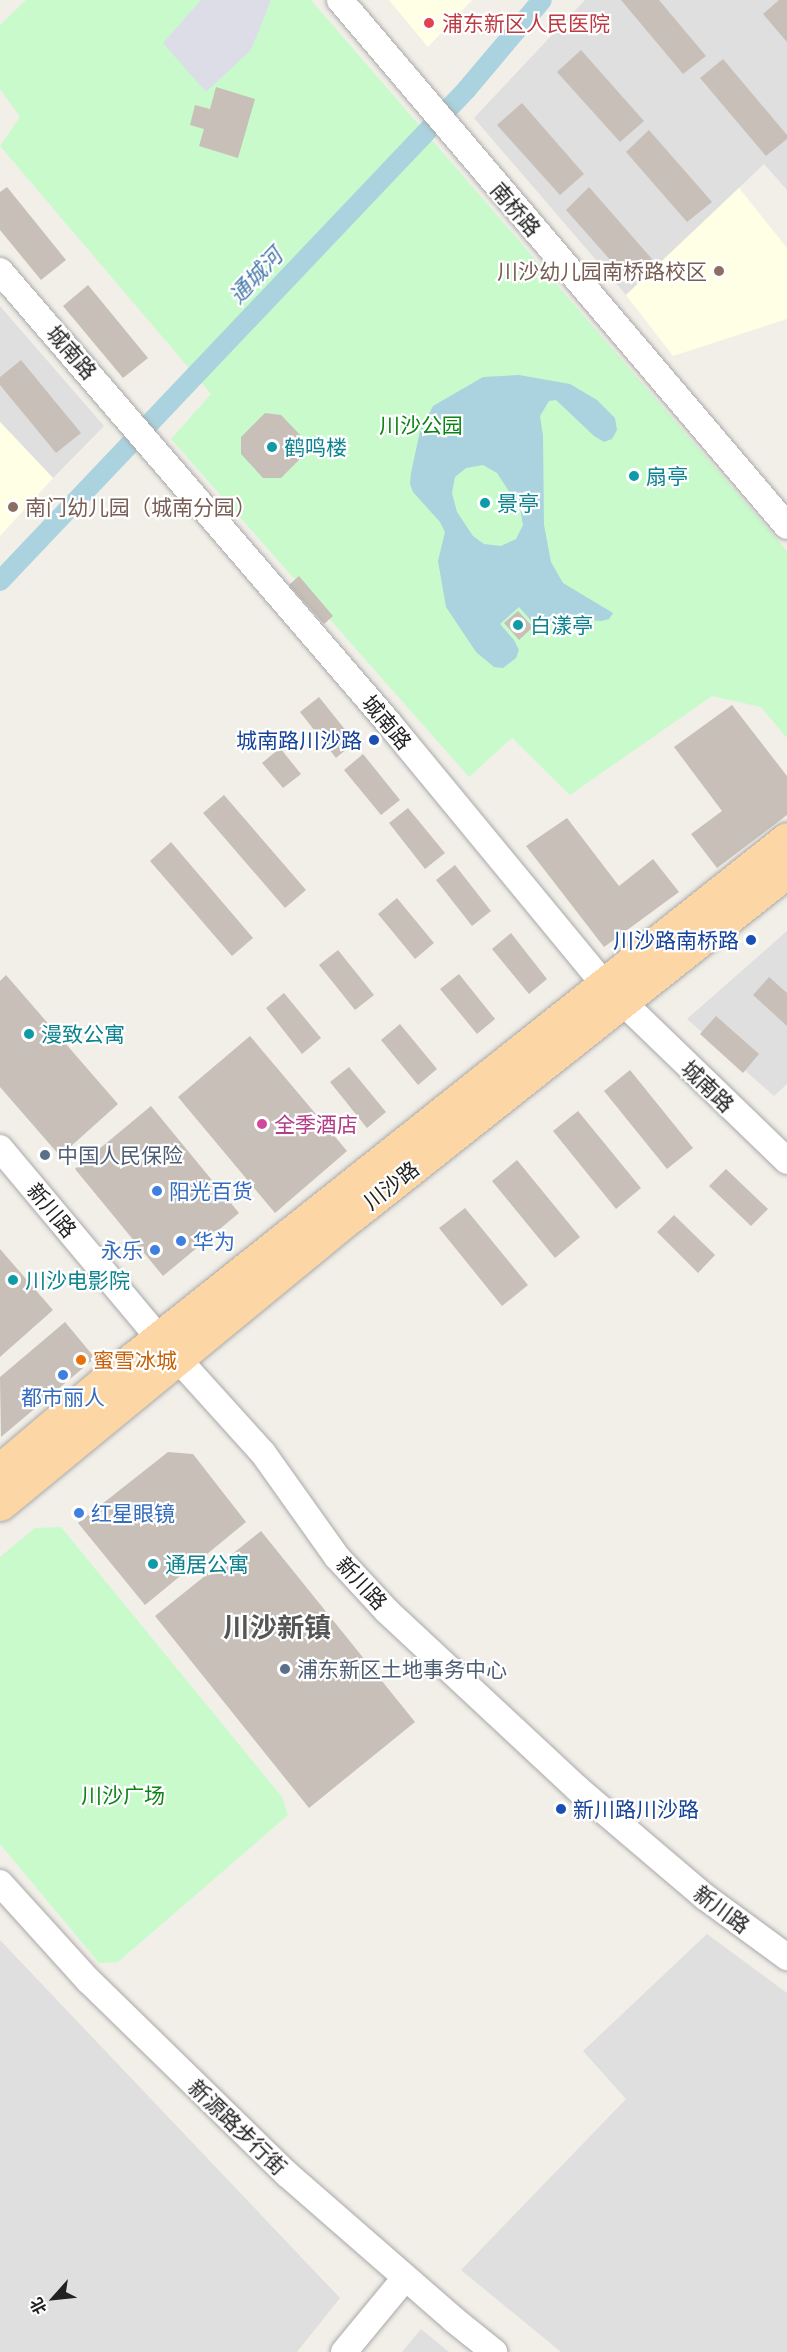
<!DOCTYPE html>
<meta charset="utf-8">
<style>
body{margin:0}
#map{position:relative;width:787px;height:2352px;overflow:hidden;background:#f2efe9;font-family:Manrope,"Noto Sans SC",sans-serif}
div>[style]{position:absolute}
[style*='--x']{left:calc(var(--x)*1px);top:calc(var(--y)*1px);width:calc(var(--w)*1px);rotate:calc(var(--a)*1deg)}
.residential>*{inset:0;background:#e0dfdf}
.education>*{inset:0;background:#ffffe5}
.park>*{inset:0;background:#c8facc}
.plaza>*{inset:0;background:#dddde8}
.water>*{inset:0;background:#aad3df}
.canal>*{height:20px;margin:-10px;padding:0 10px;transform-origin:10px;border-radius:10px;background:#aad3df}
.building>*{inset:0;background:#c7bfb8}
.round{border-radius:50%}
.roads{filter:drop-shadow(0 0 2px #a9a9a9) drop-shadow(0 0 2px #a9a9a9)}
.minor>*{height:26px;margin:-13px;padding:0 13px;transform-origin:13px;border-radius:13px;background:#fff}
.major>*{height:33px;margin:-16.5px;padding:0 16.5px;transform-origin:16.5px;border-radius:16.5px;background:#fcd6a4}
.dots>*{width:16px;height:16px;translate:-50% -50%;box-sizing:border-box;border:3px solid #fff;border-radius:50%}
span{translate:-50% -50%;white-space:nowrap;text-align:center;line-height:1.15;-webkit-text-stroke:4.5px #fff;paint-order:stroke}
.health-label{font-size:21px;color:#be3a42}
.left{translate:0 -50%;text-align:left}
.street-label{font-size:21px;color:#222}
.education-label{font-size:21px;color:#785e54}
.right{translate:-100% -50%;text-align:right}
.park-label{font-size:21px;color:#0c8416}
.culture-label{font-size:21px;color:#0d838f}
.transit-label{font-size:21px;color:#164399}
.hotel-label{font-size:21px;color:#b23c85}
.service-label{font-size:21px;color:#4e5e75}
.shop-label{font-size:21px;color:#366cbe}
.food-label{font-size:21px;color:#c56008}
.water-label{font-size:22px;color:#4a7aab;font-style:italic}
.district-label{font-size:27px;color:#555;font-weight:700}
.north{position:absolute;left:24px;top:2268px;width:60px;height:60px;-webkit-text-stroke:4px #fff;paint-order:stroke;rotate:243deg;font-size:16px;font-weight:700;line-height:24px;text-align:center;color:#222}
.north::after{content:'';display:block;margin:auto;width:21px;height:27px;background:#222;clip-path:polygon(50% 0,100% 100%,50% 72%,0 100%)}
</style>
<div id="map">
<div class="residential">
<i style="clip-path:polygon(585px 0,787px 0,787px 190px,764px 164px,626px 295px,474px 118px)"></i>
<i style="clip-path:polygon(0 306px,104px 426px,53px 478px,0 422px)"></i>
<i style="clip-path:polygon(787px 931px,787px 1084px,774px 1096px,687px 1019px)"></i>
<i style="clip-path:polygon(707px 1934px,787px 1993px,787px 2352px,561px 2352px,461px 2270px,626px 2099px,583px 2051px)"></i>
<i style="clip-path:polygon(0 1940px,340px 2298px,297px 2352px,0 2352px)"></i>
<i style="clip-path:polygon(421px 2329px,449px 2352px,402px 2352px)"></i>
</div>
<div class="education">
<i style="clip-path:polygon(389px 0,472px 0,428px 47px)"></i>
<i style="clip-path:polygon(739px 188px,787px 248px,787px 319px,673px 356px,626px 295px)"></i>
<i style="clip-path:polygon(0 422px,53px 478px,0 536px)"></i>
</div>
<div class="park">
<i style="clip-path:polygon(26px 0,311px 0,787px 551px,787px 738px,761px 707px,712px 696px,570px 795px,512px 738px,469px 777px,171px 439px,211px 394px,0 146px,20px 117px,0 89px,0 25px)"></i>
<i style="clip-path:polygon(61px 1527px,282px 1797px,288px 1815px,118px 1962px,99px 1963px,0 1844px,0 1557px,35px 1528px)"></i>
</div>
<div class="plaza">
<i style="clip-path:polygon(201px 0,271px 0,251px 50px,206px 92px,163px 43px)"></i>
</div>
<div class="water">
<i style="clip-path:polygon(evenodd,519px 375px,570px 384px,597px 400px,615px 418px,617px 430px,612px 439px,604px 442px,594px 436px,556px 400px,549px 401px,540px 416px,543px 436px,544px 525px,551px 562px,563px 583px,613px 613px,609px 619px,601px 621px,566px 618px,534px 624px,519px 607px,500px 624px,514px 640px,519px 650px,516px 658px,503px 668px,494px 667px,476px 652px,446px 607px,438px 561px,445px 532px,440px 522px,413px 492px,410px 484px,411px 473px,420px 431px,433px 406px,483px 377px,519px 375px,483px 465px,497px 473px,520px 508px,523px 525px,516px 539px,501px 546px,484px 544px,473px 536px,457px 512px,452px 493px,455px 477px,466px 468px,483px 465px)"></i>
</div>
<div class="canal">
<i style="--x:0;--y:581;--w:678;--a:-46.49"></i>
<i style="--x:467;--y:89;--w:116;--a:-49.9"></i>
</div>
<div class="building">
<i style="clip-path:polygon(621px 0,659px 0,706px 56px,683px 74px)"></i>
<i style="clip-path:polygon(779px 0,787px 0,787px 42px,763px 14px)"></i>
<i style="clip-path:polygon(581px 50px,644px 121px,620px 142px,557px 72px)"></i>
<i style="clip-path:polygon(723px 59px,787px 135px,787px 139px,766px 156px,700px 78px)"></i>
<i style="clip-path:polygon(216px 87px,255px 99px,238px 158px,199px 146px,204px 129px,190px 125px,195px 105px,210px 109px)"></i>
<i style="clip-path:polygon(522px 103px,584px 174px,560px 195px,497px 125px)"></i>
<i style="clip-path:polygon(649px 130px,712px 202px,687px 222px,626px 152px)"></i>
<i style="clip-path:polygon(7px 187px,66px 260px,41px 280px,0 230px,0 192px)"></i>
<i style="clip-path:polygon(589px 187px,652px 259px,628px 280px,566px 210px)"></i>
<i style="clip-path:polygon(88px 285px,148px 358px,123px 378px,63px 306px)"></i>
<i style="clip-path:polygon(21px 360px,81px 433px,56px 453px,0 385px,0 377px)"></i>
<i style="clip-path:polygon(265px 413px,281px 415px,305px 440px,302px 457px,281px 478px,263px 478px,241px 454px,241px 437px)"></i>
<i class="round" style="left:628px;top:469px;width:12px;height:12px"></i>
<i class="round" style="left:479.5px;top:496.5px;width:11px;height:11px"></i>
<i style="clip-path:polygon(299px 576px,333px 616px,324px 624px,289px 585px)"></i>
<i style="clip-path:polygon(518px 611px,533px 627px,519px 640px,504px 623px)"></i>
<i style="clip-path:polygon(319px 697px,355px 742px,336px 758px,300px 712px)"></i>
<i style="clip-path:polygon(732px 705px,787px 776px,787px 815px,717px 868px,691px 834px,722px 811px,674px 747px)"></i>
<i style="clip-path:polygon(280px 748px,301px 774px,283px 788px,262px 763px)"></i>
<i style="clip-path:polygon(363px 754px,400px 800px,381px 815px,344px 770px)"></i>
<i style="clip-path:polygon(224px 795px,306px 890px,285px 908px,203px 813px)"></i>
<i style="clip-path:polygon(408px 808px,445px 853px,425px 869px,389px 823px)"></i>
<i style="clip-path:polygon(567px 818px,619px 886px,653px 859px,679px 892px,604px 947px,526px 846px)"></i>
<i style="clip-path:polygon(171px 842px,253px 938px,232px 956px,150px 861px)"></i>
<i style="clip-path:polygon(455px 865px,491px 911px,472px 926px,436px 880px)"></i>
<i style="clip-path:polygon(397px 898px,434px 943px,415px 959px,378px 914px)"></i>
<i style="clip-path:polygon(511px 933px,547px 979px,529px 994px,492px 949px)"></i>
<i style="clip-path:polygon(338px 950px,374px 995px,355px 1010px,319px 965px)"></i>
<i style="clip-path:polygon(459px 974px,495px 1019px,477px 1034px,440px 989px)"></i>
<i style="clip-path:polygon(6px 975px,118px 1104px,60px 1156px,0 1087px,0 981px)"></i>
<i style="clip-path:polygon(769px 977px,787px 993px,787px 1026px,753px 995px)"></i>
<i style="clip-path:polygon(284px 993px,321px 1038px,302px 1054px,266px 1008px)"></i>
<i style="clip-path:polygon(716px 1016px,759px 1054px,743px 1073px,700px 1034px)"></i>
<i style="clip-path:polygon(400px 1024px,437px 1069px,418px 1085px,381px 1040px)"></i>
<i style="clip-path:polygon(250px 1036px,347px 1151px,275px 1213px,178px 1097px)"></i>
<i style="clip-path:polygon(349px 1067px,386px 1112px,367px 1128px,330px 1082px)"></i>
<i style="clip-path:polygon(630px 1070px,693px 1148px,667px 1169px,604px 1091px)"></i>
<i style="clip-path:polygon(151px 1106px,239px 1213px,163px 1276px,75px 1169px)"></i>
<i style="clip-path:polygon(578px 1111px,641px 1188px,616px 1209px,553px 1131px)"></i>
<i style="clip-path:polygon(517px 1160px,580px 1237px,555px 1258px,492px 1181px)"></i>
<i style="clip-path:polygon(726px 1169px,768px 1209px,751px 1226px,709px 1186px)"></i>
<i style="clip-path:polygon(465px 1208px,528px 1285px,502px 1306px,439px 1228px)"></i>
<i style="clip-path:polygon(674px 1215px,715px 1255px,698px 1273px,657px 1232px)"></i>
<i style="clip-path:polygon(0 1249px,53px 1310px,0 1357px)"></i>
<i style="clip-path:polygon(65px 1322px,95px 1358px,1px 1437px,0 1377px)"></i>
<i style="clip-path:polygon(168px 1452px,193px 1454px,246px 1522px,145px 1605px,78px 1523px)"></i>
<i style="clip-path:polygon(261px 1531px,415px 1722px,309px 1808px,155px 1616px)"></i>
</div>
<div class="roads">
<div class="minor">
<i style="--x:340;--y:0;--w:690;--a:49.64"></i>
<i style="--x:0;--y:271;--w:595;--a:49.29"></i>
<i style="--x:388;--y:722;--w:341;--a:50.5"></i>
<i style="--x:605;--y:985;--w:253;--a:44"></i>
<i style="--x:0;--y:1148;--w:248;--a:50.1"></i>
<i style="--x:159;--y:1338;--w:155;--a:47.9"></i>
<i style="--x:263;--y:1453;--w:128;--a:54.6"></i>
<i style="--x:337;--y:1557;--w:74;--a:47.2"></i>
<i style="--x:387;--y:1611;--w:261;--a:43"></i>
<i style="--x:578;--y:1789;--w:167;--a:40.4"></i>
<i style="--x:705;--y:1897;--w:102;--a:36.2"></i>
<i style="--x:0;--y:1883;--w:132;--a:47.8"></i>
<i style="--x:89;--y:1981;--w:277;--a:44.3"></i>
<i style="--x:287;--y:2174;--w:220;--a:41.1"></i>
<i style="--x:453;--y:2319;--w:53;--a:38.8"></i>
<i style="--x:344;--y:2352;--w:96;--a:-50.5"></i>
</div>
<div class="major">
<i style="--x:0;--y:1470;--w:143;--a:-40.2"></i>
<i style="--x:109;--y:1378;--w:866;--a:-38.48"></i>
<i style="--x:0;--y:1504;--w:454;--a:-39.4"></i>
<i style="--x:351;--y:1216;--w:556;--a:-38.35"></i>
</div>
</div>
<div class="dots">
<i style="left:429px;top:23px;background:#e0444e"></i>
<i style="left:719px;top:271px;background:#8d6e63"></i>
<i style="left:272px;top:447px;background:#0f9aa8"></i>
<i style="left:634px;top:476px;background:#0f9aa8"></i>
<i style="left:485px;top:503px;background:#0f9aa8"></i>
<i style="left:13px;top:507px;background:#8d6e63"></i>
<i style="left:518px;top:625px;background:#0f9aa8"></i>
<i style="left:374px;top:740px;background:#1a4fb4"></i>
<i style="left:751px;top:940px;background:#1a4fb4"></i>
<i style="left:29px;top:1034px;background:#0f9aa8"></i>
<i style="left:262px;top:1124px;background:#d1479c"></i>
<i style="left:45px;top:1155px;background:#5c6f8a"></i>
<i style="left:157px;top:1191px;background:#3f7fe0"></i>
<i style="left:181px;top:1241px;background:#3f7fe0"></i>
<i style="left:155px;top:1250px;background:#3f7fe0"></i>
<i style="left:13px;top:1280px;background:#0f9aa8"></i>
<i style="left:81px;top:1360px;background:#e8710a"></i>
<i style="left:63px;top:1375px;background:#3f7fe0"></i>
<i style="left:79px;top:1513px;background:#3f7fe0"></i>
<i style="left:153px;top:1564px;background:#0f9aa8"></i>
<i style="left:285px;top:1669px;background:#5c6f8a"></i>
<i style="left:561px;top:1809px;background:#1a4fb4"></i>
</div>
<div class="health-label">
<span class="left" style="left:442px;top:23px">浦东新区人民医院</span>
</div>
<div class="street-label">
<span style="left:516px;top:209px;rotate:49deg">南桥路</span>
<span style="left:72px;top:352px;rotate:49deg">城南路</span>
<span style="left:387px;top:722px;rotate:50deg">城南路</span>
<span style="left:708px;top:1086px;rotate:44deg">城南路</span>
<span style="left:391px;top:1185px;rotate:-38deg">川沙路</span>
<span style="left:52px;top:1210px;rotate:50deg">新川路</span>
<span style="left:362px;top:1583px;rotate:47deg">新川路</span>
<span style="left:722px;top:1909px;rotate:37deg">新川路</span>
<span style="left:238px;top:2127px;rotate:44deg">新源路步行街</span>
</div>
<div class="education-label">
<span class="right" style="left:707px;top:271px">川沙幼儿园南桥路校区</span>
<span class="left" style="left:25px;top:507px">南门幼儿园（城南分园）</span>
</div>
<div class="park-label">
<span style="left:421px;top:425px">川沙公园</span>
<span style="left:123px;top:1795px">川沙广场</span>
</div>
<div class="culture-label">
<span class="left" style="left:284px;top:447px">鹤鸣楼</span>
<span class="left" style="left:646px;top:476px">扇亭</span>
<span class="left" style="left:497px;top:503px">景亭</span>
<span class="left" style="left:530px;top:625px">白漾亭</span>
<span class="left" style="left:41px;top:1034px">漫致公寓</span>
<span class="left" style="left:25px;top:1280px">川沙电影院</span>
<span class="left" style="left:165px;top:1564px">通居公寓</span>
</div>
<div class="transit-label">
<span class="right" style="left:362px;top:740px">城南路川沙路</span>
<span class="right" style="left:739px;top:940px">川沙路南桥路</span>
<span class="left" style="left:573px;top:1809px">新川路川沙路</span>
</div>
<div class="hotel-label">
<span class="left" style="left:274px;top:1124px">全季酒店</span>
</div>
<div class="service-label">
<span class="left" style="left:57px;top:1155px">中国人民保险</span>
<span class="left" style="left:297px;top:1669px">浦东新区土地事务中心</span>
</div>
<div class="shop-label">
<span class="left" style="left:169px;top:1191px">阳光百货</span>
<span class="left" style="left:193px;top:1241px">华为</span>
<span class="right" style="left:143px;top:1250px">永乐</span>
<span style="left:63px;top:1397px">都市丽人</span>
<span class="left" style="left:91px;top:1513px">红星眼镜</span>
</div>
<div class="food-label">
<span class="left" style="left:93px;top:1360px">蜜雪冰城</span>
</div>
<div class="water-label">
<span style="left:256px;top:276px;rotate:-47deg">通城河</span>
</div>
<div class="district-label">
<span style="left:277px;top:1627px">川沙新镇</span>
</div>
<div class="north">北</div>
</div>
